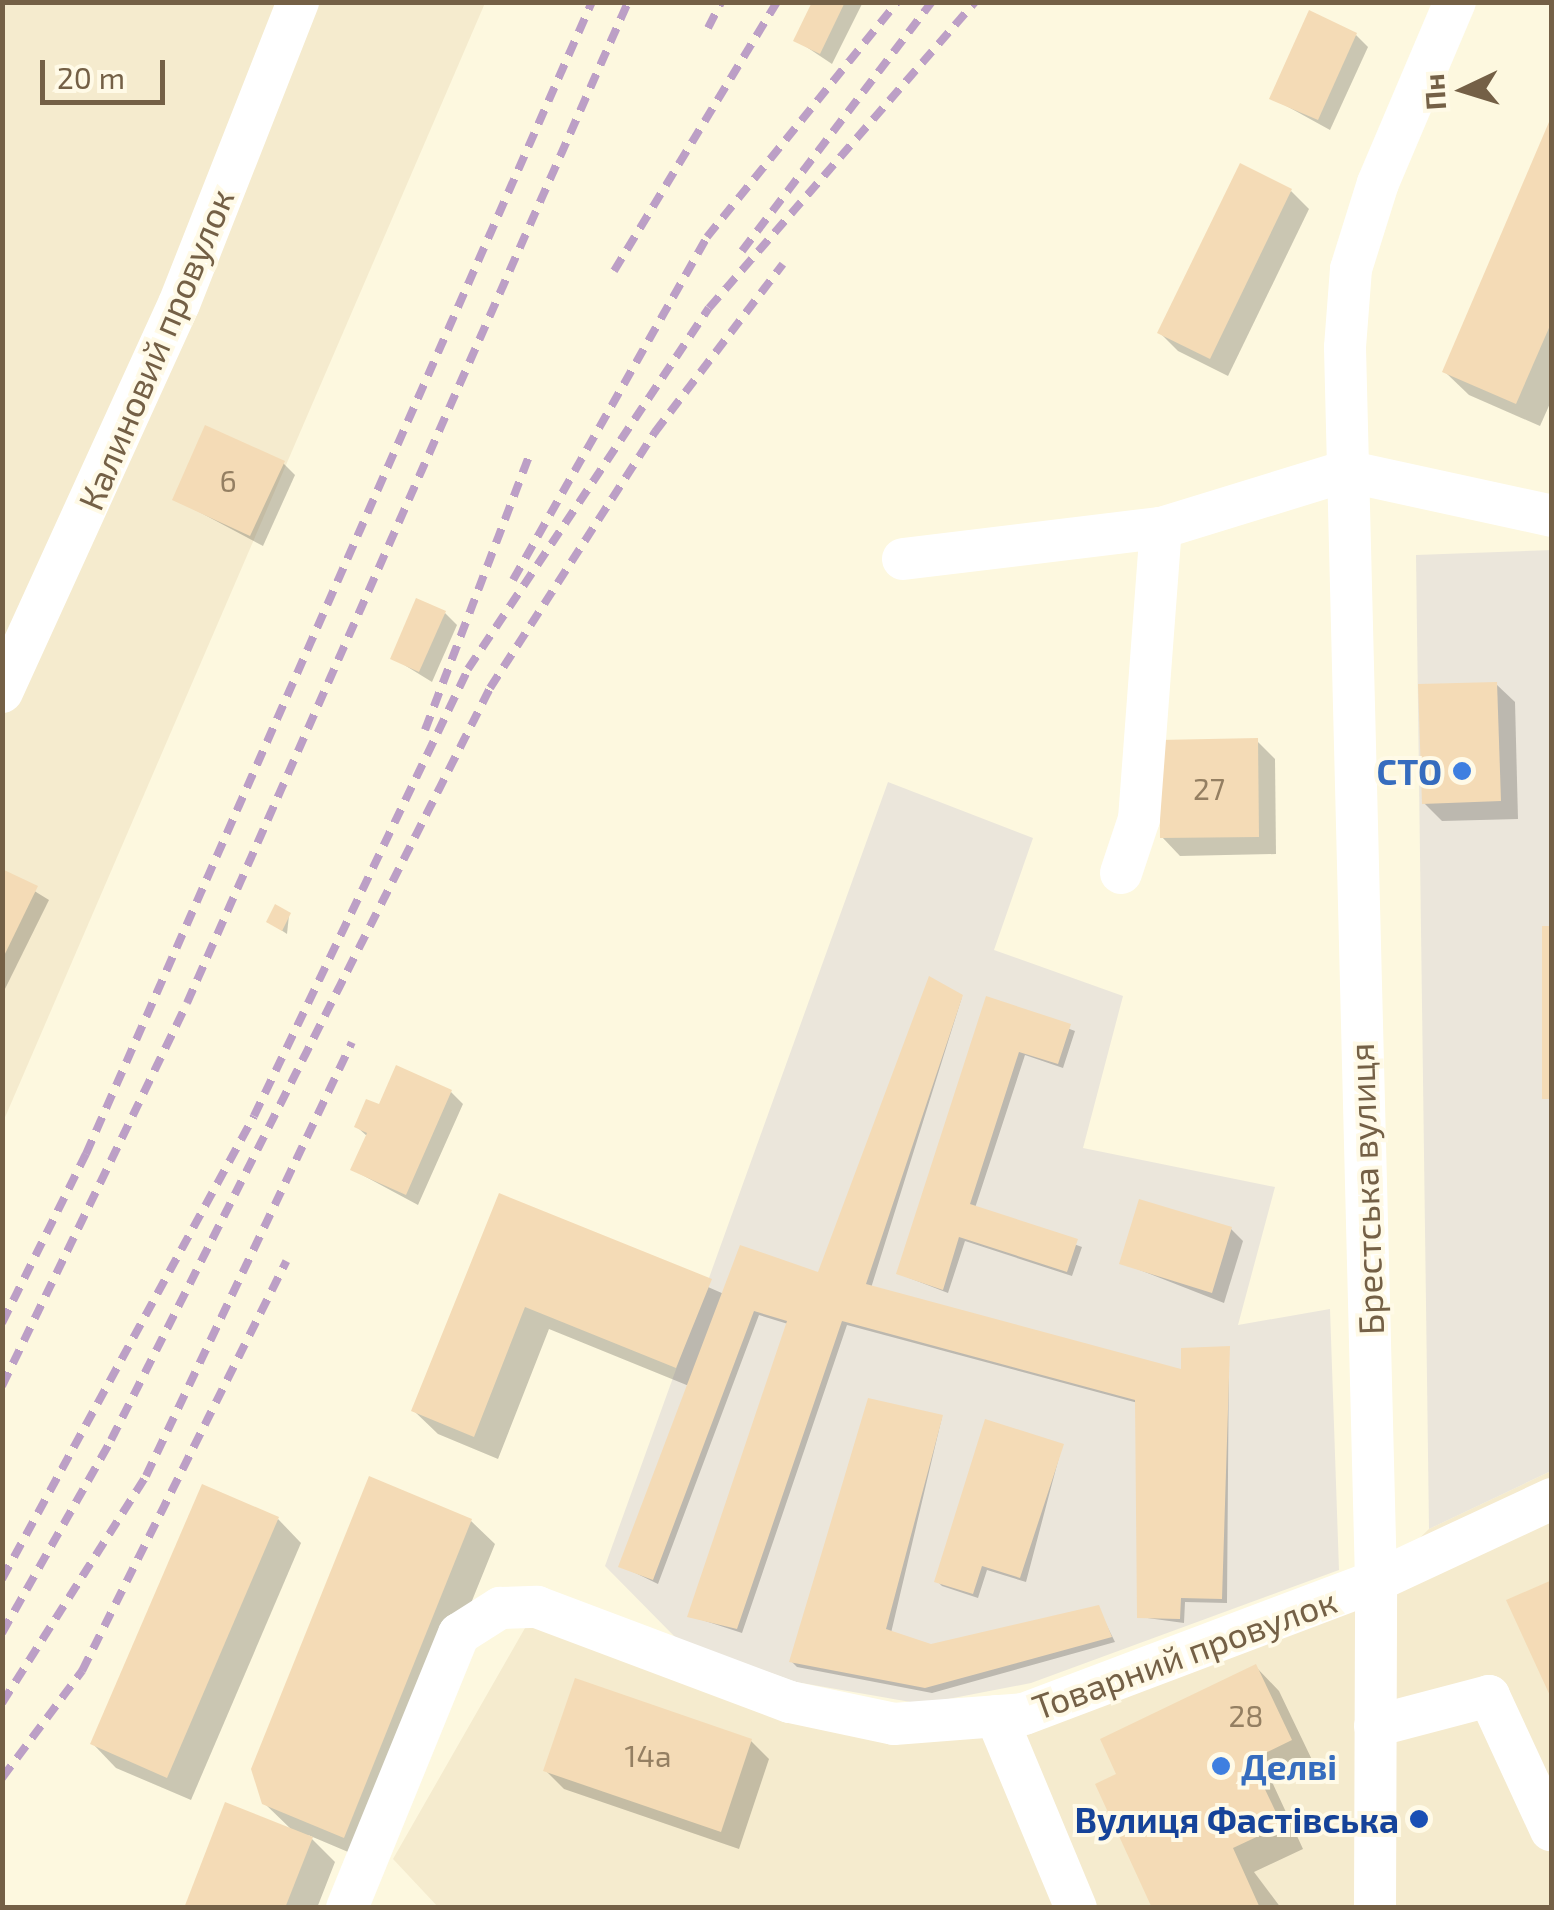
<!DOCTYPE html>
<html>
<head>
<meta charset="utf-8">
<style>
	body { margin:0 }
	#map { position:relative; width:1554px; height:1910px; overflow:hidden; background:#fdf8df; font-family:"Exo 2",sans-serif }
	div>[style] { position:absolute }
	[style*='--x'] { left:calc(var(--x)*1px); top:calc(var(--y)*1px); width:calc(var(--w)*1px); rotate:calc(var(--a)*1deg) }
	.residential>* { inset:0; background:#f5ebce }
	.industrial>* { inset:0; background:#ebe6db }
	.shadow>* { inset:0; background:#0003 }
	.building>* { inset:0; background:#f4dbb6 }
	.minor>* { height:42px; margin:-21px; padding:0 21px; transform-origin:21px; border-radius:21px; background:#fff }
	.rail>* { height:8px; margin-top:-4px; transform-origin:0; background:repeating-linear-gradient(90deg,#bc9fc6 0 15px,transparent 0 25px) }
	.dots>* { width:28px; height:28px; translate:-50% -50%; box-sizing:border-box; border:5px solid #fffae7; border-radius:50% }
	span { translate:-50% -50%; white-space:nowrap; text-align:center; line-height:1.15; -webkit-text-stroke:8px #fffae7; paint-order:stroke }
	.number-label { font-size:30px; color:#947f62 }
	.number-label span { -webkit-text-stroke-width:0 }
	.street-label { font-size:35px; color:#746046 }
	.shop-label { font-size:35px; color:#366cbe; font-weight:700 }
	.right { translate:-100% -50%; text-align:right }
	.left { translate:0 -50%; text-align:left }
	.transit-label { font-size:35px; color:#164399; font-weight:700 }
	.frame { position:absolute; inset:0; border:5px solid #746046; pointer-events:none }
	.north { position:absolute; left:1414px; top:40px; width:100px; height:100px; -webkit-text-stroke:8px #fffae7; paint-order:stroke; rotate:266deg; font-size:28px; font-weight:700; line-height:40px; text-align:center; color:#746046 }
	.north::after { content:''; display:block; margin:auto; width:35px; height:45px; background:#746046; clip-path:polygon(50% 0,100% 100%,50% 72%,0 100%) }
	.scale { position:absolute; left:40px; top:60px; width:125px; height:45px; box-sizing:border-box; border:5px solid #746046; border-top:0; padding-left:12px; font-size:30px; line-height:35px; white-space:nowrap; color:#746046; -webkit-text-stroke:8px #fffae7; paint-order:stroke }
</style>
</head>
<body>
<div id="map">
	<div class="residential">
		<div style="clip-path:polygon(3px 3px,485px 3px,3px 1122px)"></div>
		<div style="clip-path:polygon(1551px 1471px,1551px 1907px,439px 1908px,393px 1859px,537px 1607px,790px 1702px,1024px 1714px,1375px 1581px,1429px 1529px)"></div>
	</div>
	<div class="industrial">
		<div style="clip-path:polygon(1552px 550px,1551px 1471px,1429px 1529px,1416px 555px)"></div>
		<div style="clip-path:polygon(888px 782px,1033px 838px,994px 950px,1123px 996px,1083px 1148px,1275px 1187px,1238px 1325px,1330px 1309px,1339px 1570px,1031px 1683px,922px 1704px,796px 1682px,677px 1639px,605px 1566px)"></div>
	</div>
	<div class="shadow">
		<div style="clip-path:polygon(814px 2px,862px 4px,832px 64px,796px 40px)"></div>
		<div style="clip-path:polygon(1356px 35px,1368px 47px,1330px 130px,1272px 98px)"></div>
		<div style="clip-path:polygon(1552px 122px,1552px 399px,1540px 426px,1469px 395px,1445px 372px)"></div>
		<div style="clip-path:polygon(1291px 191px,1309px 209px,1228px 376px,1178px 351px,1160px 333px)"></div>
		<div style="clip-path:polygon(283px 463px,295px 475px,263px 546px,175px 499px)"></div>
		<div style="clip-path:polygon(445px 613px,457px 625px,432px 682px,393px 658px)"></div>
		<div style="clip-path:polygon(1496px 684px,1515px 702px,1518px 819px,1442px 821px,1424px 803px)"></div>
		<div style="clip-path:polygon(1257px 741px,1275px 759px,1276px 854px,1180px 856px,1162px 837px)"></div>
		<div style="clip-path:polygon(2px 871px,49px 900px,2px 995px)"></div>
		<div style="clip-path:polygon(289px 915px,287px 934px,269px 922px)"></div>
		<div style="clip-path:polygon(962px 997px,871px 1288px,1183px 1372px,1229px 1349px,1227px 1603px,1185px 1602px,1184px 1623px,1140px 1617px,1138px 1403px,847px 1325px,742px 1633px,690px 1616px,788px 1324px,759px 1315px,658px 1584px,621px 1566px,689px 1386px,549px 1329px,498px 1459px,438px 1434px,414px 1411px,500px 1196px,724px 1294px,820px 1276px)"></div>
		<div style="clip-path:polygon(988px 999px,1075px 1031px,1063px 1068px,1025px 1055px,975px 1208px,1082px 1247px,1072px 1276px,965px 1241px,948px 1293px,899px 1274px)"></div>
		<div style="clip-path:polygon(451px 1092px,463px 1104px,418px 1205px,353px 1170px,368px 1137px,357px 1127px,380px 1107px)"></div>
		<div style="clip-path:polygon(1231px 1229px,1243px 1241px,1224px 1303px,1122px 1263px)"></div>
		<div style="clip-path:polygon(942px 1417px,891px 1633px,931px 1646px,1098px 1608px,1115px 1642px,932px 1693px,797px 1667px,792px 1662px)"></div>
		<div style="clip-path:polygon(1062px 1446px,1026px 1582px,987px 1570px,978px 1598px,942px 1586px,937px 1581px)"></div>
		<div style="clip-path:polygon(278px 1519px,301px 1543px,191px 1800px,116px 1768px,93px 1744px)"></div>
		<div style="clip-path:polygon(471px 1521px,495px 1544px,367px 1860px,308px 1835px,335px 1862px,317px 1908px,186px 1908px,293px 1831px,264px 1803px)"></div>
		<div style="clip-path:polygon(1256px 1667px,1279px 1691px,1314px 1764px,1273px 1784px,1303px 1849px,1254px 1872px,1281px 1908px,1154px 1908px,1120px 1775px)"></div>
		<div style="clip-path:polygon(751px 1741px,769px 1759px,739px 1849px,564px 1789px,546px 1771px)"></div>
	</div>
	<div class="building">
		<div style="clip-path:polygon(812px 2px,845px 2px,820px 54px,793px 41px)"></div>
		<div style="clip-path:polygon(1309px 10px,1357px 33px,1318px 120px,1269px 99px)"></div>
		<div style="clip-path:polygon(1552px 115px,1552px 321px,1516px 404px,1442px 372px)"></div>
		<div style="clip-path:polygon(1240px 163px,1292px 189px,1210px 359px,1157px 333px)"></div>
		<div style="clip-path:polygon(205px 425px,285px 461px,250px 536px,172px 500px)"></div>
		<div style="clip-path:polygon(416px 598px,446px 611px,419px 672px,390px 659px)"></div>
		<div style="clip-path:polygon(1497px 682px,1501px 801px,1422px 804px,1418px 684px)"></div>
		<div style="clip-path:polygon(1258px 738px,1259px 837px,1160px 838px,1159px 740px)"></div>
		<div style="clip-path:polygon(2px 869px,38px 886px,2px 960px)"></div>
		<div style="clip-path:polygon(275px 904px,291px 913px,282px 931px,266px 922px)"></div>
		<div style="clip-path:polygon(1542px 926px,1552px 926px,1552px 1099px,1542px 1099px)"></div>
		<div style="clip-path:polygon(929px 976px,963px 995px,866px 1284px,1181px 1369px,1181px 1348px,1230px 1346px,1222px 1599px,1181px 1598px,1180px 1619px,1137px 1618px,1135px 1400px,842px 1321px,737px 1629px,687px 1617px,787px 1321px,754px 1311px,653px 1580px,618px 1567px,740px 1245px,818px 1272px)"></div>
		<div style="clip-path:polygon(986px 996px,1071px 1024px,1058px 1064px,1019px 1052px,970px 1204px,1078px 1239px,1067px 1272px,959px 1237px,943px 1290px,896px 1274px)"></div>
		<div style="clip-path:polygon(396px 1065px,452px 1090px,406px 1195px,350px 1170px,367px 1133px,354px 1127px,366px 1099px,379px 1104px)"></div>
		<div style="clip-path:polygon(499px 1193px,712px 1279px,676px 1368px,525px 1307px,474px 1437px,411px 1411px)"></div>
		<div style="clip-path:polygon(1139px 1199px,1232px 1227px,1212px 1293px,1119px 1264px)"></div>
		<div style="clip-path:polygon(868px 1398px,943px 1415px,886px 1629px,931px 1644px,1099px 1605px,1112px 1637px,925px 1688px,789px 1662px)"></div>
		<div style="clip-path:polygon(985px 1419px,1064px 1444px,1020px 1578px,982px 1566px,973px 1594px,934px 1582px)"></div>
		<div style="clip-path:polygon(369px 1476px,472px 1519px,344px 1838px,262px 1804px,251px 1769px)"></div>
		<div style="clip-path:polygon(202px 1484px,279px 1517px,167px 1778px,90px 1744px)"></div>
		<div style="clip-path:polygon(1552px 1580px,1552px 1700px,1506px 1600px)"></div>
		<div style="clip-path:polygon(1256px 1664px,1292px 1740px,1251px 1760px,1282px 1825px,1233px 1848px,1260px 1908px,1152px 1908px,1095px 1784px,1116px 1774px,1100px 1739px)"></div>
		<div style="clip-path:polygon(575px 1678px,752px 1739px,721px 1832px,543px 1771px)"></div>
		<div style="clip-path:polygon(225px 1802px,313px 1837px,285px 1908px,184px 1908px)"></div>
	</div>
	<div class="minor">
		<div style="--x:1346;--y:471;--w:211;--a:12.3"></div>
		<div style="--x:903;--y:559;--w:260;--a:-6.9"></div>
		<div style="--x:1161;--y:528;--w:194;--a:-17.1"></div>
		<div style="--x:2;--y:692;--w:426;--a:-65.5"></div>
		<div style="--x:179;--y:304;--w:325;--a:-68.5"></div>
		<div style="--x:1121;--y:873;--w:57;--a:-71.6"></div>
		<div style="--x:1139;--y:819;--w:292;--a:-85.7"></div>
		<div style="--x:996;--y:1716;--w:208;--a:67.4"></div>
		<div style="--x:1375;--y:1726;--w:118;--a:-14.7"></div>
		<div style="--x:1489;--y:1696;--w:148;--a:65.2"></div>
		<div style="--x:347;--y:1908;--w:296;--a:-67.8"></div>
		<div style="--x:459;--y:1634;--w:49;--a:-32.4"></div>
		<div style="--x:500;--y:1608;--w:37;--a:-2"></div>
		<div style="--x:537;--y:1607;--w:270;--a:20.6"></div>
		<div style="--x:790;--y:1702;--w:106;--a:11.9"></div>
		<div style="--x:894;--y:1724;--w:130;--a:-4.4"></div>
		<div style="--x:1024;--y:1714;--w:376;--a:-20.7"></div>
		<div style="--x:1376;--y:1581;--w:194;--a:-25"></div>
		<div style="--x:1375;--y:1908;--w:327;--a:-89.8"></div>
		<div style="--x:1376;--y:1581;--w:1234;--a:-91.44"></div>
		<div style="--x:1345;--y:347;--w:78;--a:-85.6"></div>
		<div style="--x:1351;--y:269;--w:90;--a:-72.6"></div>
		<div style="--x:1378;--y:183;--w:197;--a:-67"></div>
	</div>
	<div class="rail">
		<div style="--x:708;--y:28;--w:29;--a:-63"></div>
		<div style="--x:742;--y:251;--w:313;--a:-52.7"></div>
		<div style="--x:614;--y:271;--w:315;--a:-58.8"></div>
		<div style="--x:513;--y:580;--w:394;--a:-60.5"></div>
		<div style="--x:707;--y:237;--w:302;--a:-51"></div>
		<div style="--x:425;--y:730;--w:296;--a:-69.2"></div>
		<div style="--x:2;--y:1323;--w:189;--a:-63.6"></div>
		<div style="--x:86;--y:1154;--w:1258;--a:-66.29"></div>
		<div style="--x:2;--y:1386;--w:425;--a:-64.2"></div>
		<div style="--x:187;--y:1003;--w:1094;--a:-66.22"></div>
		<div style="--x:2;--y:1579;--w:527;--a:-61.44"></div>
		<div style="--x:254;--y:1116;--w:496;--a:-64.4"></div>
		<div style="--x:468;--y:669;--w:434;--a:-56.3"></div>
		<div style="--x:709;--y:308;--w:405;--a:-49"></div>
		<div style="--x:2;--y:1633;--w:222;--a:-60.5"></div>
		<div style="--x:111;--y:1440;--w:842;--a:-63.25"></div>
		<div style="--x:490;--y:688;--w:305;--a:-57.2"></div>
		<div style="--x:655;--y:432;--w:211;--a:-52.7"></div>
		<div style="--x:2;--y:1703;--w:269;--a:-57.6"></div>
		<div style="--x:146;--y:1476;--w:480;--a:-64.6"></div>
		<div style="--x:2;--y:1778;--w:134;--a:-53.2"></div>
		<div style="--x:82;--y:1671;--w:458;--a:-63.5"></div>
	</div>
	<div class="dots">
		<div style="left:1462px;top:771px;background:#3f7fe0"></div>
		<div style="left:1221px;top:1766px;background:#3f7fe0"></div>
		<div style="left:1419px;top:1819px;background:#1a4fb4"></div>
	</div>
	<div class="number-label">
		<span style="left:228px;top:480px">6</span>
		<span style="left:1209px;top:788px">27</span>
		<span style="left:1246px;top:1715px">28</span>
		<span style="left:648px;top:1755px">14а</span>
	</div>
	<div class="street-label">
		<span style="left:155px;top:349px;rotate:-67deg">Калиновий провулок</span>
		<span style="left:1365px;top:1189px;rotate:-92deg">Брестська вулиця</span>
		<span style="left:1184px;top:1653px;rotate:-20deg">Товарний провулок</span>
	</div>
	<div class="shop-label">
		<span class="right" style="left:1442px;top:771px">СТО</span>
		<span class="left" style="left:1241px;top:1766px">Делві</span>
	</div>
	<div class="transit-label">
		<span class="right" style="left:1399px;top:1819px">Вулиця Фастівська</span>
	</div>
	<div class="frame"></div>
	<div class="north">Пн</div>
	<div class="scale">20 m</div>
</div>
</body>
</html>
